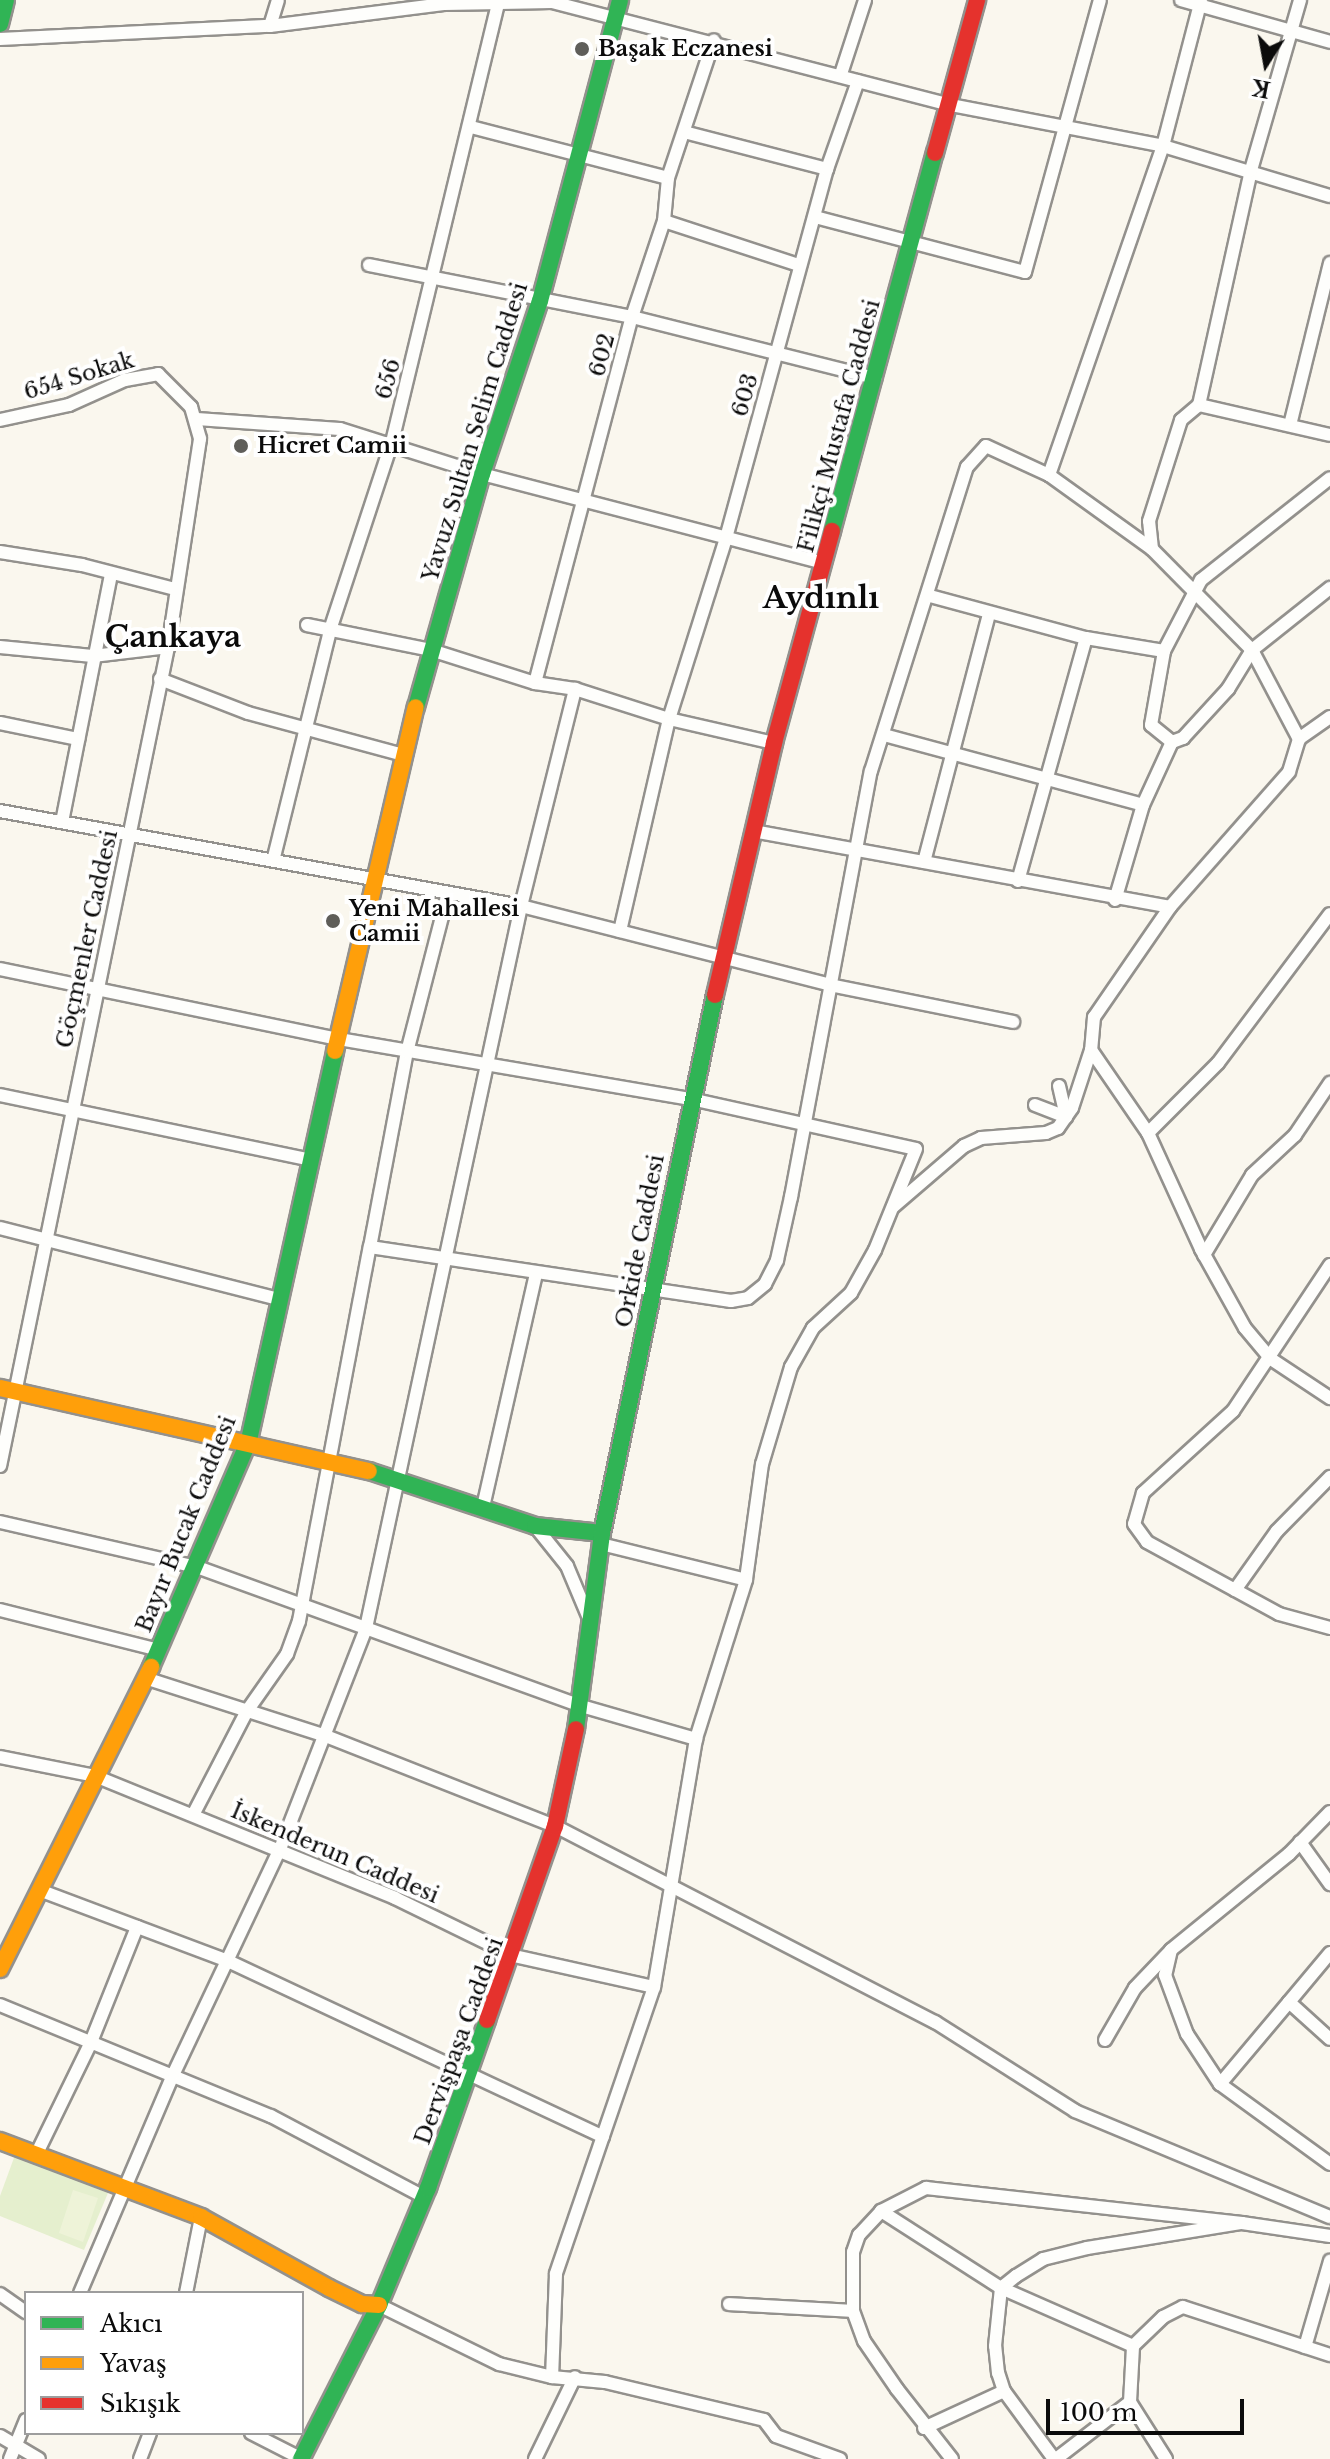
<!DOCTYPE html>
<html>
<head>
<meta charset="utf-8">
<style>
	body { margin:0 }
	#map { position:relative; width:1330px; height:2459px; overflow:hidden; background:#faf7ee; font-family:"Libre Baskerville",serif }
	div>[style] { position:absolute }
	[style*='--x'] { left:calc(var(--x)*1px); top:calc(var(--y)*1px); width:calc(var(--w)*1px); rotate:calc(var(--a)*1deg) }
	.green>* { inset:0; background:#e5efce }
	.pitch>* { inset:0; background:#eef3d8 }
	.roads { filter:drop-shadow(2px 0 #93918d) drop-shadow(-2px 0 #93918d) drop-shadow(0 2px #93918d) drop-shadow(0 -2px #93918d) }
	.street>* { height:12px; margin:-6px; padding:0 6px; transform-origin:6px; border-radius:6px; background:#fefefc }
	.fast>* { height:16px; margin:-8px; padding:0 8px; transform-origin:8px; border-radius:8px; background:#30b455 }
	.slow>* { height:16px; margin:-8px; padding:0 8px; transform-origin:8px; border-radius:8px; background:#ff9f0a }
	.jam>* { height:16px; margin:-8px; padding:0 8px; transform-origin:8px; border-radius:8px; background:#e5322d }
	.dots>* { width:22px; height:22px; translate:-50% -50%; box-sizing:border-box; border:4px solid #fff; border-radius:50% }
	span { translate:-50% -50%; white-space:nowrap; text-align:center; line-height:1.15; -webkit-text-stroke:8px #fff; paint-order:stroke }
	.poi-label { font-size:22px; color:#0b0b0b; font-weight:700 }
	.left { translate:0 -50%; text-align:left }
	.street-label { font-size:22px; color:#0b0b0b }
	.district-label { font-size:30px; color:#0b0b0b; font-weight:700 }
	.legend { position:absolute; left:24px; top:2291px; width:280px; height:144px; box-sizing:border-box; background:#fff; border:2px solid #9d9d9d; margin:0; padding:10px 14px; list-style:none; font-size:24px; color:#0b0b0b }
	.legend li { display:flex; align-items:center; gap:16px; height:40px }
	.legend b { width:40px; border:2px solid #9d9d9d }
	.north { position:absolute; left:1226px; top:24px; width:80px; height:80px; -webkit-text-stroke:6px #fff; paint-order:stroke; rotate:191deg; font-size:22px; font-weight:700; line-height:32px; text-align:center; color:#0b0b0b }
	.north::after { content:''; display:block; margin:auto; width:28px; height:36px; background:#0b0b0b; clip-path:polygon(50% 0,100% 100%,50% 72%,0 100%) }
	.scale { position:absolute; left:1046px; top:2399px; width:198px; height:36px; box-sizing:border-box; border:4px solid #0b0b0b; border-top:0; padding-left:10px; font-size:24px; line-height:28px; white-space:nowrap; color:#0b0b0b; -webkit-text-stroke:6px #fff; paint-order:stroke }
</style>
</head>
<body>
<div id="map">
	<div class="green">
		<div style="clip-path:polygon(15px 2155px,108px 2193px,84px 2250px,0 2216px,0 2196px)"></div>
	</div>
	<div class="pitch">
		<div style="clip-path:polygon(73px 2190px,98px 2198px,83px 2242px,59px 2233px)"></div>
	</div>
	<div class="roads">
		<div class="street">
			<div style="--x:1181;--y:0;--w:155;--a:15.7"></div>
			<div style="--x:270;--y:26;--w:27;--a:-73"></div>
			<div style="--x:0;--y:39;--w:270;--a:-2.8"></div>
			<div style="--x:270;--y:26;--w:175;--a:-7.2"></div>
			<div style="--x:444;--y:4;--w:108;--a:-1.1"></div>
			<div style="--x:552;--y:2;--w:412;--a:14.5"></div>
			<div style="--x:951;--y:105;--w:216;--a:10.9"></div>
			<div style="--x:1163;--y:146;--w:174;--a:16.7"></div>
			<div style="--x:841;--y:74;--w:78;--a:-72"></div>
			<div style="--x:471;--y:127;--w:203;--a:14.5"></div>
			<div style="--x:684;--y:132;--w:148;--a:14.5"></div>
			<div style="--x:815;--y:217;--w:217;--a:14.7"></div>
			<div style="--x:1025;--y:272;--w:282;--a:-74.6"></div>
			<div style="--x:664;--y:221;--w:142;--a:18.1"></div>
			<div style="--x:369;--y:265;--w:268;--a:11.2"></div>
			<div style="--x:632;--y:317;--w:251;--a:14.1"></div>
			<div style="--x:1199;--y:405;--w:134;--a:12.9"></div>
			<div style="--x:197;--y:419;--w:143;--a:4"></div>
			<div style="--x:340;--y:429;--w:149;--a:17.6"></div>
			<div style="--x:482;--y:474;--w:353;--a:14.6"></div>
			<div style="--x:0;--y:420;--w:71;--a:-12.3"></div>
			<div style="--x:69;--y:405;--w:61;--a:-24.1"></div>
			<div style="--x:125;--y:380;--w:34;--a:-10"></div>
			<div style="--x:158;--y:374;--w:47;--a:45"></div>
			<div style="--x:191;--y:407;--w:33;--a:74"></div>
			<div style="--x:200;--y:439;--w:210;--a:98.7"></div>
			<div style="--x:168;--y:647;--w:836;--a:101.59"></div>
			<div style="--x:1290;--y:425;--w:167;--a:-76.1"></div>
			<div style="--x:1049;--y:475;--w:348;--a:-70.9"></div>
			<div style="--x:1163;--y:146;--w:151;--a:-75.4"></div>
			<div style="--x:1152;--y:549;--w:28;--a:-96"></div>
			<div style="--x:1149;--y:521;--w:106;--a:-72.4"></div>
			<div style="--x:1181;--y:420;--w:23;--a:-40"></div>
			<div style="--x:1199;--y:405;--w:241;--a:-77.5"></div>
			<div style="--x:1251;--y:170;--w:177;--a:-73.9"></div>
			<div style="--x:0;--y:552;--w:83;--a:9"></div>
			<div style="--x:82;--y:565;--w:96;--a:14.5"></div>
			<div style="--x:930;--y:596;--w:162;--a:15.1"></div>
			<div style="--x:1086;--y:638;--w:79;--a:9.5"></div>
			<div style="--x:307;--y:625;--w:126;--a:11.4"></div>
			<div style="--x:431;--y:650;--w:109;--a:17.6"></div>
			<div style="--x:535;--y:683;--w:40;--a:8.5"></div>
			<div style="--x:575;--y:689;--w:99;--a:17.7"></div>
			<div style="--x:669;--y:719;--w:108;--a:12.9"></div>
			<div style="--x:0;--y:647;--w:93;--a:5.5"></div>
			<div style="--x:93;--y:656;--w:76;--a:-6.8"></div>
			<div style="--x:160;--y:679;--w:94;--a:21.1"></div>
			<div style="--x:248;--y:713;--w:162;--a:15.1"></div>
			<div style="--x:535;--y:683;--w:379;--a:-75.2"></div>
			<div style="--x:632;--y:317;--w:101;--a:-71.6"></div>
			<div style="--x:664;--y:221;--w:43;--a:-84.7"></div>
			<div style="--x:668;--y:178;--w:145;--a:-71.6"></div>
			<div style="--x:1330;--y:717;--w:38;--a:145"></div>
			<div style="--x:1299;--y:739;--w:34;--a:107"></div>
			<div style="--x:1289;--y:772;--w:180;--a:131.4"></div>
			<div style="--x:1170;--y:907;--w:134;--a:124.6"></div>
			<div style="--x:1094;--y:1017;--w:33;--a:95"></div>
			<div style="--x:1091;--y:1050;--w:101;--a:55.5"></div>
			<div style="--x:1148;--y:1133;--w:99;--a:-45"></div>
			<div style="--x:1218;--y:1063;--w:186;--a:-53.1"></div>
			<div style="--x:0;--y:723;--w:80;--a:11.6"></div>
			<div style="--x:884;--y:735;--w:268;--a:15.1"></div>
			<div style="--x:1172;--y:742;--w:27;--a:-141"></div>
			<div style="--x:1151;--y:725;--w:75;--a:-80"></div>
			<div style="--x:1164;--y:651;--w:80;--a:-62.5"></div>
			<div style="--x:1201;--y:580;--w:164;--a:-38.3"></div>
			<div style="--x:0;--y:811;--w:530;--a:10.33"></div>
			<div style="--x:521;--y:906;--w:319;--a:14.3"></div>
			<div style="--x:830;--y:985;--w:187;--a:11.4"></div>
			<div style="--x:62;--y:822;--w:253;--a:-78.8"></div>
			<div style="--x:753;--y:831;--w:424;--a:10.3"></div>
			<div style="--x:274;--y:857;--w:237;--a:-76.1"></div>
			<div style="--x:331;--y:627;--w:195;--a:-71.8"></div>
			<div style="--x:392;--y:442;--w:455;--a:-76.4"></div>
			<div style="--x:924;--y:862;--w:255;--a:-75.3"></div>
			<div style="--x:1018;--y:881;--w:252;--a:-74.4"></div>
			<div style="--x:1115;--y:900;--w:99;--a:-73.6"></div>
			<div style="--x:1143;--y:805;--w:69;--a:-65.3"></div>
			<div style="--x:1172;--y:742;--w:12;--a:-20"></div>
			<div style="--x:1183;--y:738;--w:67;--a:-47.4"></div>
			<div style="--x:1228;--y:689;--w:46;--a:-58.4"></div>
			<div style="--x:1252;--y:650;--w:100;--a:-38.5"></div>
			<div style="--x:620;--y:931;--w:218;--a:-77"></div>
			<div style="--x:669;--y:719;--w:190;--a:-72.5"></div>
			<div style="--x:726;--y:538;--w:383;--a:-74.7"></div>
			<div style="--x:827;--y:169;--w:93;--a:-70.6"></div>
			<div style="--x:0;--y:969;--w:346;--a:11.7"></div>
			<div style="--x:339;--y:1039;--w:357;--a:9.7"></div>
			<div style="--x:691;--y:1099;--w:230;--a:12.5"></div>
			<div style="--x:916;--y:1149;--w:109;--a:112.1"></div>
			<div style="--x:875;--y:1250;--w:49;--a:119.2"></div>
			<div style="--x:851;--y:1293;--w:52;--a:137.4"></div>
			<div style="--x:813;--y:1328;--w:45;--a:119.4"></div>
			<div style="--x:791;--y:1367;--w:101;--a:106.6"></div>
			<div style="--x:762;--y:1464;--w:117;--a:97.9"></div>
			<div style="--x:746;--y:1580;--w:167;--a:107.5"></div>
			<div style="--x:696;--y:1739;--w:252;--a:99.6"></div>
			<div style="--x:654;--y:1987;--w:303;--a:108.9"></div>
			<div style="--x:556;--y:2274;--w:103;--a:92.2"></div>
			<div style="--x:1059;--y:1086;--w:32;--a:77"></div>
			<div style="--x:0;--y:1095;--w:319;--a:11.8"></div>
			<div style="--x:1035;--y:1105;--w:33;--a:21"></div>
			<div style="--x:1148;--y:1133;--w:128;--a:65.4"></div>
			<div style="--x:1201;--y:1249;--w:90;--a:60.9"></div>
			<div style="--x:1245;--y:1328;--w:40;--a:50"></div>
			<div style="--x:1271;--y:1359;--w:71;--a:33.5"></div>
			<div style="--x:893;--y:1207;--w:94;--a:-40.7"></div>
			<div style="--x:964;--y:1146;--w:19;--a:-25"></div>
			<div style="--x:981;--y:1138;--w:65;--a:-4.4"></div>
			<div style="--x:1046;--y:1133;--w:13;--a:-23"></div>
			<div style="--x:1058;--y:1128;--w:24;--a:-55"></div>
			<div style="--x:1072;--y:1108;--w:61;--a:-71.9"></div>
			<div style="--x:0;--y:1228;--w:288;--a:14.3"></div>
			<div style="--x:370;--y:1247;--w:198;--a:-79.3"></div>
			<div style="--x:407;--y:1052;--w:163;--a:-75.5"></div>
			<div style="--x:1204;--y:1255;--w:93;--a:-59"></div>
			<div style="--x:1252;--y:1175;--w:59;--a:-42.9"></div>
			<div style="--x:1295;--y:1135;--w:63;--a:-56.1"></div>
			<div style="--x:1330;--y:1265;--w:175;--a:123.6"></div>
			<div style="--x:1233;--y:1411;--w:122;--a:137.7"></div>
			<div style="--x:1143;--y:1493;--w:32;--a:106"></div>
			<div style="--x:1134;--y:1524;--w:22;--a:54"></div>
			<div style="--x:1147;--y:1542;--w:150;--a:28.6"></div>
			<div style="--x:1279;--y:1614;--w:53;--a:15.4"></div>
			<div style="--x:483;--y:1507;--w:239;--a:-77.2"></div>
			<div style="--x:0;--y:1522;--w:202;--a:12.9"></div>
			<div style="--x:197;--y:1567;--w:408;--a:19.9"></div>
			<div style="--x:581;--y:1706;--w:120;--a:16"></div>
			<div style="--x:535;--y:1526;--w:51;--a:51.3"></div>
			<div style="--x:567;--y:1566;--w:54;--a:67.2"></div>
			<div style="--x:601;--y:1544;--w:149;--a:13.9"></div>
			<div style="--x:1235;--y:1590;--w:72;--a:-54.6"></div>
			<div style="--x:1277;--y:1531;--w:76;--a:-45.5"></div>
			<div style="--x:0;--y:1610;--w:164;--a:14.1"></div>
			<div style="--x:145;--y:1678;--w:190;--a:17.8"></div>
			<div style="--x:326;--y:1736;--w:246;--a:21.5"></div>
			<div style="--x:555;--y:1826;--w:428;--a:27.3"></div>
			<div style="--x:935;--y:2022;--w:166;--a:32.4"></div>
			<div style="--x:1075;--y:2111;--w:276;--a:22.6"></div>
			<div style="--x:0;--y:1757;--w:97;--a:11.3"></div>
			<div style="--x:95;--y:1776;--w:324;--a:22.1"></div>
			<div style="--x:395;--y:1898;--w:132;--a:26"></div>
			<div style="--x:514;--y:1956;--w:143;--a:12.5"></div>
			<div style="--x:1330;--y:1812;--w:59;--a:134.3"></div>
			<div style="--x:1289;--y:1854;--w:152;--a:140.9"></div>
			<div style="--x:1171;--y:1950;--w:26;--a:103"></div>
			<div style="--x:1165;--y:1975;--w:63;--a:69.6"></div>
			<div style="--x:1187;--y:2034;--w:60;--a:56.6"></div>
			<div style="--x:1220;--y:2084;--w:136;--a:36"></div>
			<div style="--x:193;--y:1815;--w:117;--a:-62.6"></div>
			<div style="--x:247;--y:1711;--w:70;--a:-54.9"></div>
			<div style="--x:287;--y:1654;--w:35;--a:-70"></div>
			<div style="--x:299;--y:1621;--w:381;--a:-79.3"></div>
			<div style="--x:370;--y:1247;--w:365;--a:8.5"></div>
			<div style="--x:731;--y:1301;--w:17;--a:-10"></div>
			<div style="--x:748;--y:1298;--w:22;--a:-39"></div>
			<div style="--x:765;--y:1284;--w:27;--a:-63"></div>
			<div style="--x:777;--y:1260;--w:65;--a:-77.5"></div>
			<div style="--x:791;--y:1197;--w:433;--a:-79.4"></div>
			<div style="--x:871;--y:771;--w:319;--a:-72.5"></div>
			<div style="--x:967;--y:467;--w:28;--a:-48"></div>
			<div style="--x:986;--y:446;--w:69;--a:24.7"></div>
			<div style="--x:1049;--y:475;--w:127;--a:35.7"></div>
			<div style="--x:1152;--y:549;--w:142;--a:45.3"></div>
			<div style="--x:1252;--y:650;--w:101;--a:62.2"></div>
			<div style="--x:1300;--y:1842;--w:52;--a:54.5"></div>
			<div style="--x:39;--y:1890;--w:202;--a:20.6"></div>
			<div style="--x:228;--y:1961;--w:414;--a:25.1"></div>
			<div style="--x:1330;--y:1953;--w:64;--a:129.9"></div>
			<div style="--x:1289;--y:2002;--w:55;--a:42.1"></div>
			<div style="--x:0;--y:2005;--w:293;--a:22.3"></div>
			<div style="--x:271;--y:2116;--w:173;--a:27.9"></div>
			<div style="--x:1105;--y:2040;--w:60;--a:-60"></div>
			<div style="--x:1135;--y:1988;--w:52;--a:-46.5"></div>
			<div style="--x:1220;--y:2084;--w:107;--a:-49.9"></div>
			<div style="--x:36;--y:2155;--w:126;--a:-64"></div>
			<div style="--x:91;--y:2042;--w:124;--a:-68.2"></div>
			<div style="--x:881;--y:2211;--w:143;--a:32.7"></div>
			<div style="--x:1001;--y:2288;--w:144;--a:23.7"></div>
			<div style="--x:80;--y:2293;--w:239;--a:-66.9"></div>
			<div style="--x:174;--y:2073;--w:248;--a:-64.7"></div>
			<div style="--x:280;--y:1849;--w:237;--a:-68.7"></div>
			<div style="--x:366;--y:1628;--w:738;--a:-77.88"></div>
			<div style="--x:521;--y:906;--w:224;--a:-76"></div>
			<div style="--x:186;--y:2293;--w:77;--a:-78.8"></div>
			<div style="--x:0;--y:2294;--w:32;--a:35"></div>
			<div style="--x:729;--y:2304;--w:124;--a:3.2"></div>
			<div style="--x:379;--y:2305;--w:134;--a:26.2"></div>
			<div style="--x:499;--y:2364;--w:55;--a:13.8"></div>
			<div style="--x:552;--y:2377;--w:53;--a:5.4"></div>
			<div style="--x:605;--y:2382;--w:163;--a:13.4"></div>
			<div style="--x:764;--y:2420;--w:20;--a:53"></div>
			<div style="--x:776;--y:2436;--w:68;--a:19.8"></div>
			<div style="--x:1305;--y:2347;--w:90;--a:-73.8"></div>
			<div style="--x:924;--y:2428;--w:88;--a:-24.8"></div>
			<div style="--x:251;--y:2433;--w:57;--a:27"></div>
			<div style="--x:0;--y:2436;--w:45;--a:30.5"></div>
			<div style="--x:10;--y:2459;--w:42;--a:-67.7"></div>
			<div style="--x:140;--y:2459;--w:28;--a:-69"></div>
			<div style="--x:535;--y:2459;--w:91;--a:-64"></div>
			<div style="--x:952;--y:2459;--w:89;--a:-128.2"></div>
			<div style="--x:897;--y:2389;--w:58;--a:-124.5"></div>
			<div style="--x:864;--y:2341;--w:32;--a:-110"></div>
			<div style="--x:853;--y:2311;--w:59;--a:-90"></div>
			<div style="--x:853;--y:2252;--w:18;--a:-71"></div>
			<div style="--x:859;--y:2235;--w:33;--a:-47"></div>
			<div style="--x:881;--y:2211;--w:51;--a:-27.1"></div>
			<div style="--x:926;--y:2188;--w:318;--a:6.3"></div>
			<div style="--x:1054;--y:2459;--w:84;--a:-126.3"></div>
			<div style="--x:1004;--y:2391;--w:19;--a:-108"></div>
			<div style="--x:998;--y:2373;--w:27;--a:-96"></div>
			<div style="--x:995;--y:2346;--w:58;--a:-84.1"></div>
			<div style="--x:1001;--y:2288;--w:19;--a:-39"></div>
			<div style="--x:1016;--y:2276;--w:32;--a:-32"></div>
			<div style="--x:1043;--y:2259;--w:45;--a:-14"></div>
			<div style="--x:1087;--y:2248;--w:157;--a:-9.2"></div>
			<div style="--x:1242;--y:2223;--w:89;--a:8.4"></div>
			<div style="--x:1056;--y:2459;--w:93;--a:-37.6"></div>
			<div style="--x:1166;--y:2459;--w:67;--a:-122.3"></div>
			<div style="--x:1130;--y:2402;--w:56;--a:-86.9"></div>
			<div style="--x:1133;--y:2346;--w:42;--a:-44"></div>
			<div style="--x:1163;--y:2317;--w:22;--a:-27"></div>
			<div style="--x:1183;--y:2307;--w:155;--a:18.1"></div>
		</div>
		<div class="fast">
			<div style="--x:0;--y:24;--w:25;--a:-76"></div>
			<div style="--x:832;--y:531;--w:392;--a:-74.8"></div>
			<div style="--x:416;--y:707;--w:242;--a:-74.2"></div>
			<div style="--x:482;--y:474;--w:182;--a:-71.5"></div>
			<div style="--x:540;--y:301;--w:311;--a:-75.1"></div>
			<div style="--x:369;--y:1471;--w:175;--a:18.3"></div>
			<div style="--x:535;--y:1526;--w:67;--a:6"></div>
			<div style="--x:151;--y:1667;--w:247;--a:-66.6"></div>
			<div style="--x:249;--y:1440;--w:398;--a:-77.5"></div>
			<div style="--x:576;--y:1729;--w:198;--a:-82.4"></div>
			<div style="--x:602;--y:1533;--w:550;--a:-78.14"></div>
			<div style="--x:301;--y:2459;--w:173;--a:-63.1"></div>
			<div style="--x:379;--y:2305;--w:127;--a:-67.3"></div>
			<div style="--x:428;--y:2188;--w:178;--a:-70.6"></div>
		</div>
		<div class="slow">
			<div style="--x:335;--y:1051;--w:353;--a:-76.8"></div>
			<div style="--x:0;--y:1388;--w:378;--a:12.7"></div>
			<div style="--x:0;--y:1969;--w:338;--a:-63.4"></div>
			<div style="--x:0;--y:2141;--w:215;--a:20.7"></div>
			<div style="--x:201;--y:2217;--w:146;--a:29"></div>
			<div style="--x:329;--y:2288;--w:37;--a:26"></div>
			<div style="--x:362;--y:2304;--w:17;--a:3"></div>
		</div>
		<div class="jam">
			<div style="--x:935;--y:153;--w:159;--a:-74.6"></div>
			<div style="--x:715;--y:995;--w:259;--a:-76.8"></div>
			<div style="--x:774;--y:743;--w:220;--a:-74.7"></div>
			<div style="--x:487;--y:2020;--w:206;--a:-70.7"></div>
			<div style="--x:555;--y:1826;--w:99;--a:-77.8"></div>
		</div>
	</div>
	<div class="dots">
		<div style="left:582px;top:49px;background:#5f5e5a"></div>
		<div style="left:241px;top:446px;background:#5f5e5a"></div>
		<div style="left:333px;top:921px;background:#5f5e5a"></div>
	</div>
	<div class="poi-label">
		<span class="left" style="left:598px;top:49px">Başak Eczanesi</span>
		<span class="left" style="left:257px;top:446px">Hicret Camii</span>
		<span class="left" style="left:349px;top:921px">Yeni Mahallesi<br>Camii</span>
	</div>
	<div class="street-label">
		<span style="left:602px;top:355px;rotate:-75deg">602</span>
		<span style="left:79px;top:376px;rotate:-17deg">654 Sokak</span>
		<span style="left:388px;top:379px;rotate:-75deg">656</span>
		<span style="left:745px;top:395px;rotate:-74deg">603</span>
		<span style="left:839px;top:426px;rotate:-75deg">Filikçi Mustafa Caddesi</span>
		<span style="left:475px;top:432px;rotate:-73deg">Yavuz Sultan Selim Caddesi</span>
		<span style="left:87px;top:939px;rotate:-78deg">Göçmenler Caddesi</span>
		<span style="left:640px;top:1241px;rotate:-79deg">Orkide Caddesi</span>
		<span style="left:186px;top:1524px;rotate:-68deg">Bayır Bucak Caddesi</span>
		<span style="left:335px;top:1853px;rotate:23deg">İskenderun Caddesi</span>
		<span style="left:459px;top:2041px;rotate:-70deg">Dervişpaşa Caddesi</span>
	</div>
	<div class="district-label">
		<span style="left:821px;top:598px">Aydınlı</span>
		<span style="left:173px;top:637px">Çankaya</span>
	</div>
	<ul class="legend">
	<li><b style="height:10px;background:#30b455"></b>Akıcı</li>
	<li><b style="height:10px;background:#ff9f0a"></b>Yavaş</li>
	<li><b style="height:10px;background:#e5322d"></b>Sıkışık</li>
	</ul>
	<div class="north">K</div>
	<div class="scale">100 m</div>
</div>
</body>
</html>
